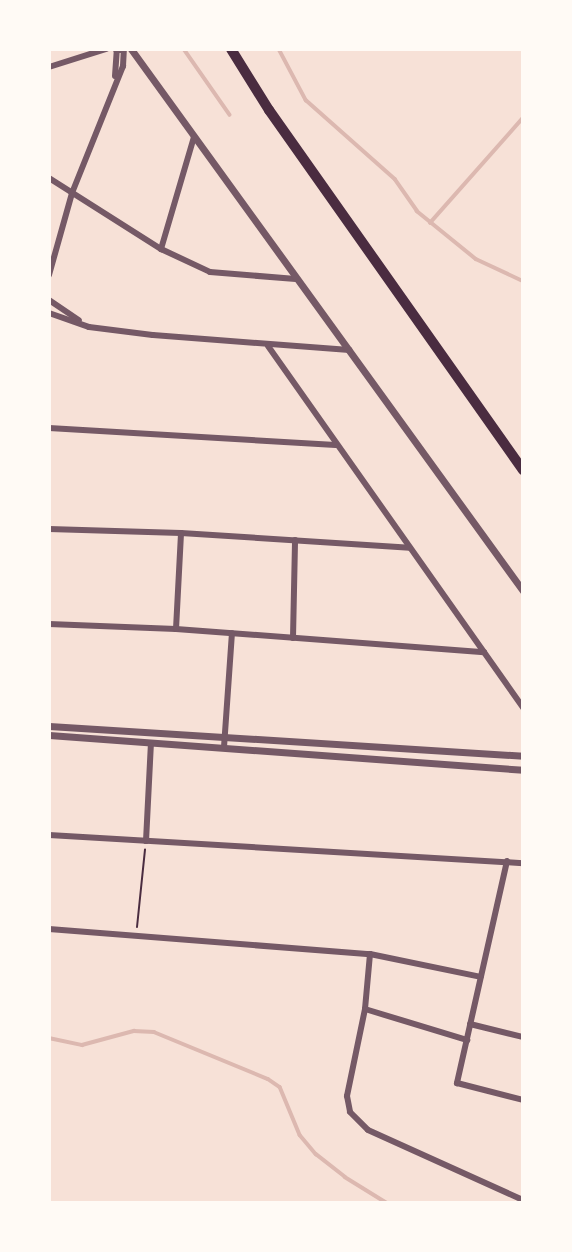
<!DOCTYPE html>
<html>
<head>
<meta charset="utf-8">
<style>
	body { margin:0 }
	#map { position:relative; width:572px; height:1252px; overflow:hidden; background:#f7e1d7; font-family:Commissioner,sans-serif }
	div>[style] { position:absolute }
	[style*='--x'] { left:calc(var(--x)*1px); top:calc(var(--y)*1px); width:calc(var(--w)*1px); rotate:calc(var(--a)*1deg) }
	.stream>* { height:3.5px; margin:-1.75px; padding:0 1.75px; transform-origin:1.75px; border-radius:1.75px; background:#dcb8b0 }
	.path>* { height:2px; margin:-1px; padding:0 1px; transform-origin:1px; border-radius:1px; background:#4a2c40 }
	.minor>* { height:6px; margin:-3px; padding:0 3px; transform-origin:3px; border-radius:3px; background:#755966 }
	.tertiary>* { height:7px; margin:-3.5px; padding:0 3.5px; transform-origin:3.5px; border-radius:3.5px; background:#755966 }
	.primary>* { height:10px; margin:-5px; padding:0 5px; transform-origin:5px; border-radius:5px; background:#4a2c40 }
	span { translate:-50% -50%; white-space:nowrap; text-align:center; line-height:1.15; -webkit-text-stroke:5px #fffaf5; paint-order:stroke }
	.frame { position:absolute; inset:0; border:51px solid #fffaf5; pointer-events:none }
</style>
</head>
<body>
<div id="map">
	<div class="stream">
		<div style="--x:184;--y:49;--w:80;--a:55.1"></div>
		<div style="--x:279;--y:49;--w:58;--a:62.1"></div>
		<div style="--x:306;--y:100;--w:119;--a:41.6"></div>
		<div style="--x:395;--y:179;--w:39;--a:55"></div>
		<div style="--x:417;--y:211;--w:76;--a:39.1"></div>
		<div style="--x:476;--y:259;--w:52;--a:25.1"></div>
		<div style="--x:430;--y:223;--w:140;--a:-48.5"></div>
		<div style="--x:49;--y:1038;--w:34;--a:12"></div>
		<div style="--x:82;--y:1045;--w:54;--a:-15.1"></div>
		<div style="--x:134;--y:1031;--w:20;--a:3"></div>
		<div style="--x:154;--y:1032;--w:123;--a:22.4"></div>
		<div style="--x:268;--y:1079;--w:14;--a:34"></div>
		<div style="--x:280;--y:1087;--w:52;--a:67.4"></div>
		<div style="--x:300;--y:1135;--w:25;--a:50"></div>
		<div style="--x:316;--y:1154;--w:37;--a:38"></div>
		<div style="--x:345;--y:1177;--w:49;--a:31.8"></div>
	</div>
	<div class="path">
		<div style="--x:137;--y:927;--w:78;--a:-84.1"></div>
	</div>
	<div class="minor">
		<div style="--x:49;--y:67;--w:60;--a:-17.5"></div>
		<div style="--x:115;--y:76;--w:27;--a:-86"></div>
		<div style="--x:49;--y:178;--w:133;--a:32.4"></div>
		<div style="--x:161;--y:249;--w:54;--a:25.1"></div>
		<div style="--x:210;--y:272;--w:86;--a:4.7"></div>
		<div style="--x:161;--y:249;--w:117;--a:-73.6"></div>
		<div style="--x:49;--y:275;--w:85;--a:-74.3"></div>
		<div style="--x:72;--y:193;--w:137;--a:-68.1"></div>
		<div style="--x:123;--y:66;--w:17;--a:-87"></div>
		<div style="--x:49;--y:300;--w:36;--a:34"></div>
		<div style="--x:49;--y:313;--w:42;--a:19.3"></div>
		<div style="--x:89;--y:327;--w:64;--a:7.1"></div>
		<div style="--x:153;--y:335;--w:197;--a:4.4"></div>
		<div style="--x:268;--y:346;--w:443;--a:54.8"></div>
		<div style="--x:49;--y:428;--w:287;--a:3.4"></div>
		<div style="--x:49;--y:529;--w:132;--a:1.7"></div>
		<div style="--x:181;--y:533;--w:229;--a:3.7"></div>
		<div style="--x:49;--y:624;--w:127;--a:2.3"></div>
		<div style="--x:176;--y:629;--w:309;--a:4.3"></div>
		<div style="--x:176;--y:629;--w:96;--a:-87"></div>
		<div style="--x:293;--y:638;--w:98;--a:-88.8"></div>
		<div style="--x:224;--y:747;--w:114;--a:-86"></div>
		<div style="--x:49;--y:835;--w:475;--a:3.4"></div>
		<div style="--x:146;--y:841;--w:98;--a:-87.1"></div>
		<div style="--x:507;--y:861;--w:228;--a:102.7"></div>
		<div style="--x:457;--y:1083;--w:68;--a:14.4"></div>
		<div style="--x:49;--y:929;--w:322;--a:4.5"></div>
		<div style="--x:370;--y:954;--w:113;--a:11.7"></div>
		<div style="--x:370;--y:954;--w:55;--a:95.2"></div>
		<div style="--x:365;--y:1009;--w:89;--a:101.7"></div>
		<div style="--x:347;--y:1096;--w:16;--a:79"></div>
		<div style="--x:350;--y:1112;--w:25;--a:45"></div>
		<div style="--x:368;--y:1130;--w:170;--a:24.3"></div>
		<div style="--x:365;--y:1009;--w:107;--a:16.9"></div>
		<div style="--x:470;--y:1024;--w:55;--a:13.8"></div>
	</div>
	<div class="tertiary">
		<div style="--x:116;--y:49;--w:4;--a:0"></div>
		<div style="--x:131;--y:49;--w:669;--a:54.12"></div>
		<div style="--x:49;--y:726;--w:475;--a:3.6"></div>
		<div style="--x:49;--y:735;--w:475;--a:4.2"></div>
	</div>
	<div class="primary">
		<div style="--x:231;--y:49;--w:72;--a:58.1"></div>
		<div style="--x:269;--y:110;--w:441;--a:54.8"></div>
	</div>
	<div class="frame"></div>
</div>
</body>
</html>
